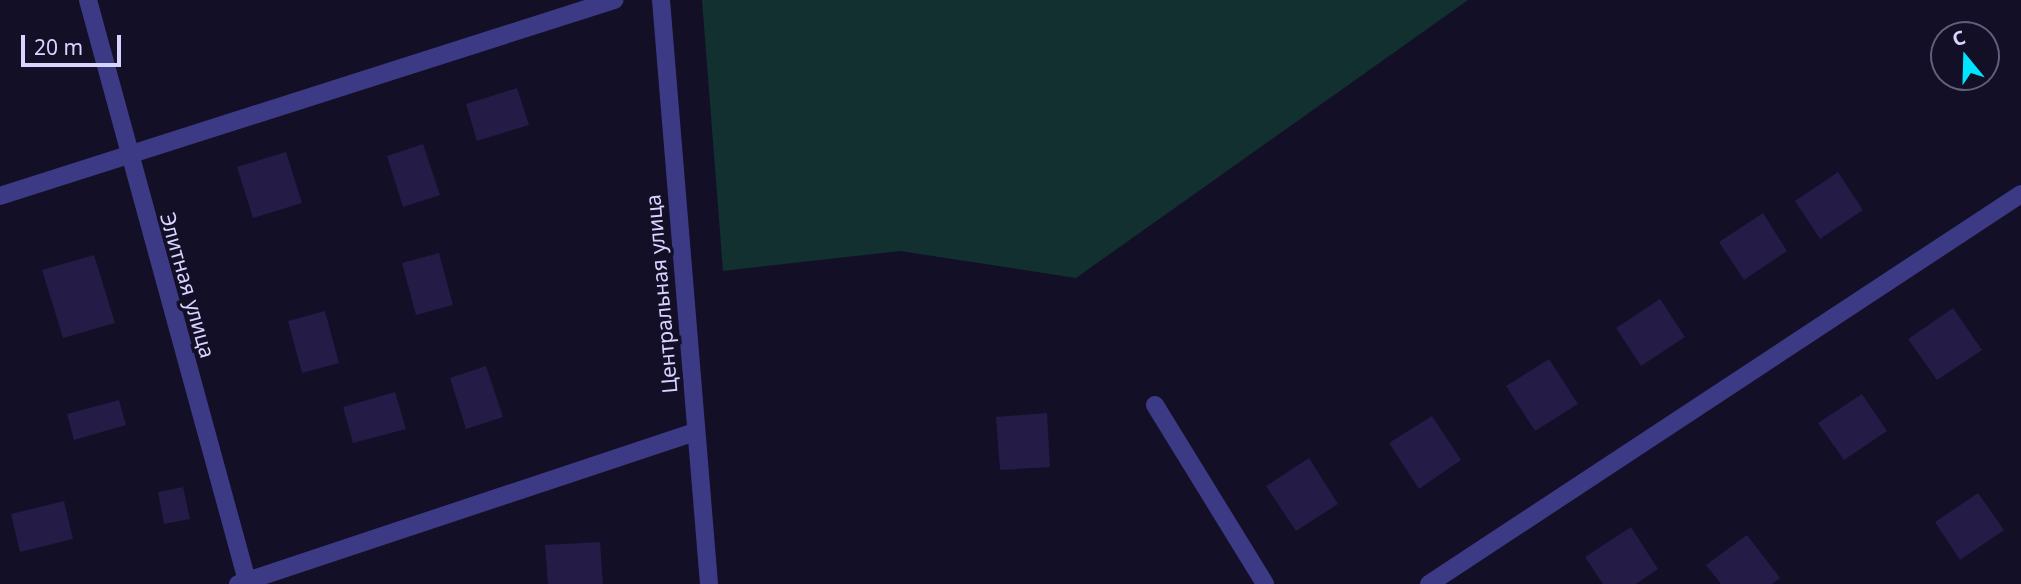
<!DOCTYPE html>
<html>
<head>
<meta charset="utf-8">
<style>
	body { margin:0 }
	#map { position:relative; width:2021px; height:584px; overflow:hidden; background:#130f26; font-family:"Noto Sans",sans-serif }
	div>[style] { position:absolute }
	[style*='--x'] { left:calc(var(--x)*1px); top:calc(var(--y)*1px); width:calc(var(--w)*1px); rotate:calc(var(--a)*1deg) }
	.green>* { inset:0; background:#12302f }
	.building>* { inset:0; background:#241b47 }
	.service>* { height:18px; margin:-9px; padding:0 9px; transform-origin:9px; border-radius:9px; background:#3d3a85 }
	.minor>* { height:18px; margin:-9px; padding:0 9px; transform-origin:9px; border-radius:9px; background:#3d3a85 }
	span { translate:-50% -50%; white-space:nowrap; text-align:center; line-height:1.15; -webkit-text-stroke:7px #130f26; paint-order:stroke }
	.street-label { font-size:21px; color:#d9d4ff }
	.north { position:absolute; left:1930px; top:21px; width:70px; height:70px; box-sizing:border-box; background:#130f26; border:2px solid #625e7d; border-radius:50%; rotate:341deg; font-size:19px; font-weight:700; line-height:28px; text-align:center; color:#d9d4ff }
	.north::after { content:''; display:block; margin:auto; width:24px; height:32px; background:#00e5ff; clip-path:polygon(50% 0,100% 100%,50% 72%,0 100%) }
	.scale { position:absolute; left:21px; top:35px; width:100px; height:32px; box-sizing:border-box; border:4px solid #d9d4ff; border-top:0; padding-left:9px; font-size:21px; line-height:24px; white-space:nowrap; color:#d9d4ff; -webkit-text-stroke:5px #130f26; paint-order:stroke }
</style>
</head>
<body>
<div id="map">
	<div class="green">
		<div style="clip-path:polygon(702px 0,1468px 0,1076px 278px,900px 251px,723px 271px)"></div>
	</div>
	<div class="building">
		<div style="clip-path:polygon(517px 88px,529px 125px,477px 141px,466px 104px)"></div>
		<div style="clip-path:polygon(423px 144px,440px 195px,403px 207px,387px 156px)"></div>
		<div style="clip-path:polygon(286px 152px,302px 203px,253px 218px,237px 167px)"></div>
		<div style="clip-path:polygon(1838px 172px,1863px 210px,1820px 239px,1795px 201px)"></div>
		<div style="clip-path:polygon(1763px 213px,1787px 251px,1744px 280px,1719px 242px)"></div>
		<div style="clip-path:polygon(439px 253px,453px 305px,416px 315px,402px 263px)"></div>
		<div style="clip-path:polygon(94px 255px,115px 323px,63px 338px,42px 270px)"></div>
		<div style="clip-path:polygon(1660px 299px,1685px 337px,1641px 366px,1616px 328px)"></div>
		<div style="clip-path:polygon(1953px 308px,1982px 350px,1937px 380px,1908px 339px)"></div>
		<div style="clip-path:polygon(325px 311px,339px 363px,302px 373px,288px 321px)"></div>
		<div style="clip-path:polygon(1549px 359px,1578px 404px,1535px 431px,1506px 386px)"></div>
		<div style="clip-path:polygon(486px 366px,503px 417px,466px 429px,450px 378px)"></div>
		<div style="clip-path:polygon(395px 392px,406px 429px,353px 443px,343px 407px)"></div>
		<div style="clip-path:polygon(1862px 394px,1887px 431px,1844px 460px,1818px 423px)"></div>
		<div style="clip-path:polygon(119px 400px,126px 425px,74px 440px,67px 414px)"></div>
		<div style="clip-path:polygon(1047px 413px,1050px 467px,1000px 470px,996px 417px)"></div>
		<div style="clip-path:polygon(1432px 416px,1461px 460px,1419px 489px,1389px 443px)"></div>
		<div style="clip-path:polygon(1309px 458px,1338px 504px,1296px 531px,1266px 486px)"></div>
		<div style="clip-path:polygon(183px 487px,190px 519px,164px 524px,158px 492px)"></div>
		<div style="clip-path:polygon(1978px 493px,2004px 530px,1960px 560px,1935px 522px)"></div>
		<div style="clip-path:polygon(64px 501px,73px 539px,20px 552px,11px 514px)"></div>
		<div style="clip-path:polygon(1631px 527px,1658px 569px,1636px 584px,1603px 584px,1585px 557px)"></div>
		<div style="clip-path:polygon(1747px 535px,1780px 578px,1772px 584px,1721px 584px,1706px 565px)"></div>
		<div style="clip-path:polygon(600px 542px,603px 584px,548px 584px,545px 545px)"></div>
	</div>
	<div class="service">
		<div style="--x:1155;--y:405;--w:210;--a:58.4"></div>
		<div style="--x:1429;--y:584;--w:709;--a:-33.38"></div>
	</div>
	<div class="minor">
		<div style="--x:88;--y:0;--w:602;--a:74.69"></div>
		<div style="--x:661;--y:0;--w:586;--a:85.3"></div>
		<div style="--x:0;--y:196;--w:645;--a:-17.7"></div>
		<div style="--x:238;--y:584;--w:482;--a:-18.4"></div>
	</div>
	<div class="street-label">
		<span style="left:188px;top:285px;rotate:74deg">Элитная улица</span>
		<span style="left:661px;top:294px;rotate:-95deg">Центральная улица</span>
	</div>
	<div class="north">С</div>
	<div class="scale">20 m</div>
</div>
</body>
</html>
